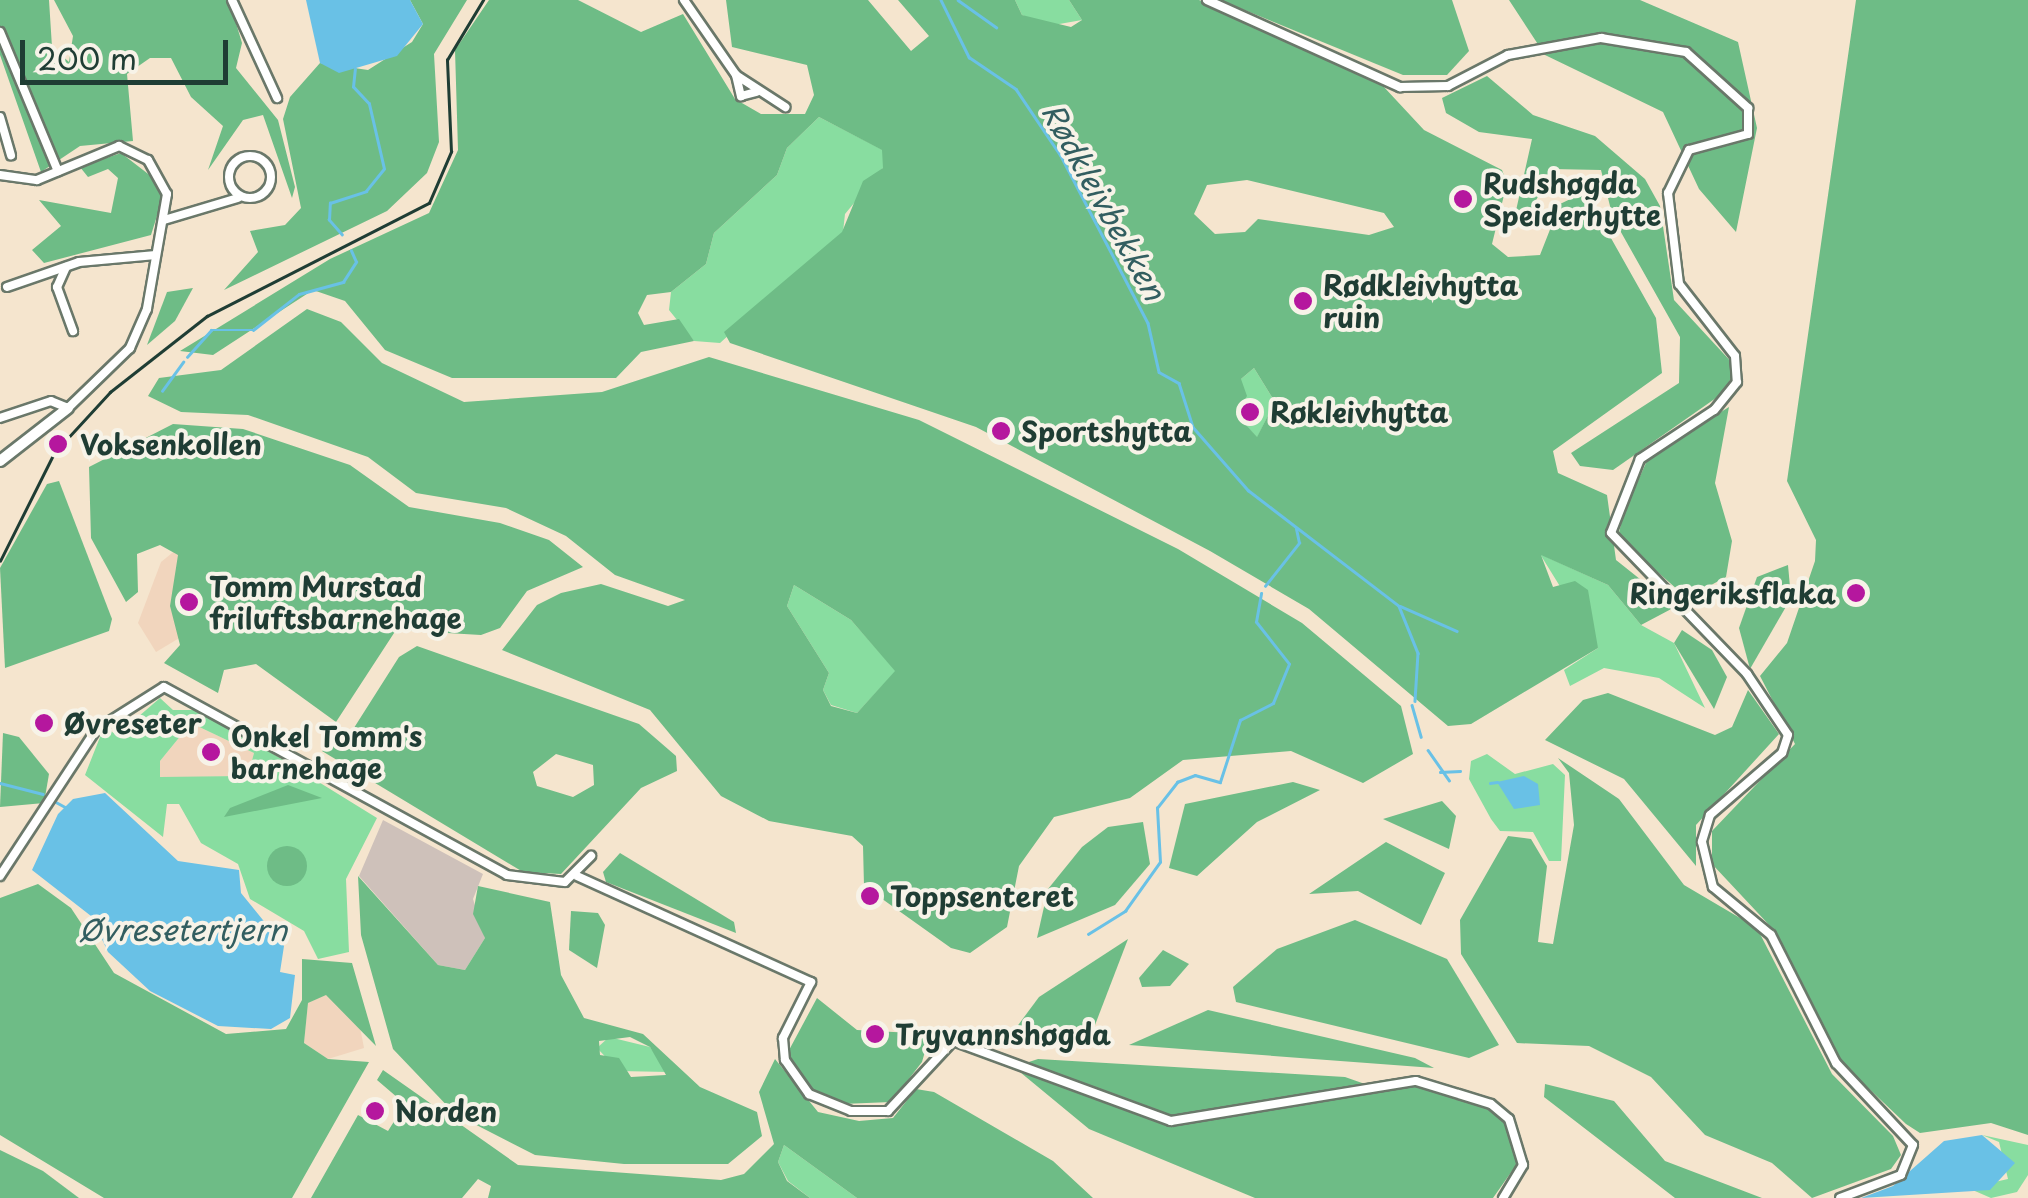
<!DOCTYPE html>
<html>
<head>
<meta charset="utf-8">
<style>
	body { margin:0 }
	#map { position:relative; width:2028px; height:1198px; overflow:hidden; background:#f5e5ce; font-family:"Playpen Sans",sans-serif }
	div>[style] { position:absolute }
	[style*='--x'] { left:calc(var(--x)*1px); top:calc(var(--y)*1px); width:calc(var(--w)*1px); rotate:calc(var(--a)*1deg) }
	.built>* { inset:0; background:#f1d5bd }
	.industrial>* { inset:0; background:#cec1ba }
	.green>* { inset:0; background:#88dda0 }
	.forest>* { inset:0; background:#6ebc86 }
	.round { border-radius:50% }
	.water>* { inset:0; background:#69c1e6 }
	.stream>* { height:2.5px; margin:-1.25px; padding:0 1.25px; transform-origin:1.25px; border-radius:1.25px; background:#69c1e6 }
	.roads { filter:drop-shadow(2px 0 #6a786a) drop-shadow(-2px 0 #6a786a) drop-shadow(0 2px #6a786a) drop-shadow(0 -2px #6a786a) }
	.minor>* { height:8px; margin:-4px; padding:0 4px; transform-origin:4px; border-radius:4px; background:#fff }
	.minor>.ring { margin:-4px; padding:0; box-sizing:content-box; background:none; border:8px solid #fff; border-radius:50% }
	.major>* { height:10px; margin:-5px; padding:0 5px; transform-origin:5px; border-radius:5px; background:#fff }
	.rail>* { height:2.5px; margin:-1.25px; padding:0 1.25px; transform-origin:1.25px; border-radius:1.25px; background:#1f3d34 }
	.dots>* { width:28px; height:28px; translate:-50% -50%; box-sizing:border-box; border:5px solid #f7f3e8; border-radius:50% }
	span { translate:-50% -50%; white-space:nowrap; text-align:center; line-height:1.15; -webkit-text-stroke:8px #f7f3e8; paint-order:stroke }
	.poi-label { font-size:28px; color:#1f3d34; font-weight:700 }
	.left { translate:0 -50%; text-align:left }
	.right { translate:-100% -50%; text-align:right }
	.water-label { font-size:30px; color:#325e60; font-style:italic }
	.scale { position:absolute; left:20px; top:40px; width:208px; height:45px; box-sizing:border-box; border:5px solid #1f3d34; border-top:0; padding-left:12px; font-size:30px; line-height:35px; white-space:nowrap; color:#1f3d34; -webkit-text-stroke:8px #f7f3e8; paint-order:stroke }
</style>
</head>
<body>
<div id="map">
	<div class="built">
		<div style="clip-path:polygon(177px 549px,206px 622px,156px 652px,138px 623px,161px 562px)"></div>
		<div style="clip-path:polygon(191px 723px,254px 753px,250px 768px,241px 776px,160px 778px,160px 761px)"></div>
		<div style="clip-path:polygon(326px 994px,360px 1027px,364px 1048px,328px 1059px,304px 1043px,308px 1003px)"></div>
	</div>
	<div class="industrial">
		<div style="clip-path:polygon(383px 820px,483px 874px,473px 899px,485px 938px,465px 970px,438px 965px,359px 876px)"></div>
	</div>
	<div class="green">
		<div style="clip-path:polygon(1015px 0,1069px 0,1082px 20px,1048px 26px,1022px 15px)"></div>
		<div style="clip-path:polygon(819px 117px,883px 150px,883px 168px,845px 214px,843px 232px,720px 343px,694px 341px,669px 310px,671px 292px,706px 264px,714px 233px,777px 175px,787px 148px)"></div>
		<div style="clip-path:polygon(1254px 368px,1275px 402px,1257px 438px,1236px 414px,1241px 379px)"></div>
		<div style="clip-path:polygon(1540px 554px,1608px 585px,1641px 625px,1674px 643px,1705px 708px,1659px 678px,1604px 668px,1570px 686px,1564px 670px,1598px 648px)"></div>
		<div style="clip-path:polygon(794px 585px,851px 620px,896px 671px,857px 713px,831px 705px,823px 690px,829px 673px,787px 606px)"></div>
		<div style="clip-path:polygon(evenodd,160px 698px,173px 710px,202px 710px,377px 818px,346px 879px,349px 952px,318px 959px,304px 931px,250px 899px,238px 864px,201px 843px,179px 804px,167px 804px,163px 837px,85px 775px,104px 727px,117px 735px,160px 698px,191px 723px,254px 753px,250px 768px,241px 776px,160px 777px,160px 761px,191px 723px)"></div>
		<div style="clip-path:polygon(1487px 754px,1515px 774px,1553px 764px,1565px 775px,1561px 861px,1549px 861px,1533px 832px,1500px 831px,1491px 819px,1469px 779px,1471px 761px)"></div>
		<div style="clip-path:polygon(609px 1037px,650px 1047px,668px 1072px,619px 1071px,597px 1048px)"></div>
		<div style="clip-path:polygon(1982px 1135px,2028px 1145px,2028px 1175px,2017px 1192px,1991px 1198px,1968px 1188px,2008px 1179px,1999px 1142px)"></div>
		<div style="clip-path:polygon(784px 1145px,857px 1198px,810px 1198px,788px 1181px,778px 1162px)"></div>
	</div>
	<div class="forest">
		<div style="clip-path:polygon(0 0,49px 0,52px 47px,69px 62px,73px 36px,54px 0,229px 0,242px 43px,236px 68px,278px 120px,295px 187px,292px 198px,263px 115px,243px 120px,208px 170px,223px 126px,191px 97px,171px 58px,150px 58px,127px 74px,133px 141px,80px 146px,41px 172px,0 55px)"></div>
		<div style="clip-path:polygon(410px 0,467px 0,434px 54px,439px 142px,427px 173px,387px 211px,224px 290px,258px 252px,250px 231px,285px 225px,301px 208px,283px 119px,290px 97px,320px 63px,368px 70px,412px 42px,423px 24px)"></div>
		<div style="clip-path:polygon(evenodd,489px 0,578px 0,641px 32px,683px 14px,735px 99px,761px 114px,805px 114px,814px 95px,807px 65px,732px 47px,726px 0,868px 0,911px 51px,929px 36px,898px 0,1015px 0,1022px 15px,1071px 27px,1082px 20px,1069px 0,1199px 0,1383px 86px,1424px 130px,1502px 170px,1507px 183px,1492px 244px,1508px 257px,1540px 255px,1560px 204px,1585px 192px,1656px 318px,1662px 373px,1553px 451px,1558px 473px,1607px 495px,1616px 560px,1675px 607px,1641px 625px,1608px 585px,1541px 555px,1553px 587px,1575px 581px,1588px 590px,1598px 648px,1471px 724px,1448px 726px,1309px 609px,1210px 551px,976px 427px,730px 343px,724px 332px,842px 232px,863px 181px,883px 168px,882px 150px,819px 117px,787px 148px,777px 175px,714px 233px,706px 264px,671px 292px,647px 295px,638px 313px,644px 325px,679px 319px,694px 341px,641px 352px,616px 378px,452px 378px,385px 350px,345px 301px,313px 290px,213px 355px,180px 351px,330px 259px,429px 213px,458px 150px,455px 50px,489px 0,1247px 180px,1384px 213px,1394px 227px,1369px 235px,1258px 219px,1245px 232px,1215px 234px,1194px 214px,1207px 185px,1247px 180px,489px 0,1254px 368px,1275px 402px,1257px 437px,1236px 414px,1247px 396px,1241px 379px,1254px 368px)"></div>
		<div style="clip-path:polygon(1220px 0,1452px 0,1469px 51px,1447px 75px,1403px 75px)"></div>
		<div style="clip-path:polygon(1509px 0,1640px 0,1738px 42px,1757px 128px,1736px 232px,1699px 189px,1663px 112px,1545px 55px)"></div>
		<div style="clip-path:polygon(1856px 0,2028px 0,2028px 1135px,1991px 1123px,1920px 1133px,1906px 1124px,1841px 1062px,1771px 927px,1712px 864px,1712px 831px,1795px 744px,1760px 676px,1787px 643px,1815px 561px,1816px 540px,1787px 481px)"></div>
		<div style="clip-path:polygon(1487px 76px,1533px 115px,1595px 136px,1645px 179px,1660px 206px,1674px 300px,1735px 366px,1726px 391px,1613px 470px,1580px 466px,1571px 453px,1679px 383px,1680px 337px,1613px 218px,1601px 170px,1552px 169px,1523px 226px,1513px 224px,1532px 139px,1479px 132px,1446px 113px,1442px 98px)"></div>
		<div style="clip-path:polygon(121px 153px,156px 180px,162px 200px,151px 235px,44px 263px,32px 250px,61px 226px,39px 200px,111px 213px,118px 178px,108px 169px,88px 177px,80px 167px)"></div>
		<div style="clip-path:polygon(193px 288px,175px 321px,147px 345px,167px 292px)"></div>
		<div style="clip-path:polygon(evenodd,307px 309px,341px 322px,382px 363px,464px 402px,602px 392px,709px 357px,919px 420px,1178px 549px,1302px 623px,1401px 706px,1413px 754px,1363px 783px,1291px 751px,1183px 760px,1130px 798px,1054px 817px,1019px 866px,1007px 927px,970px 953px,951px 948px,864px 886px,863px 846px,852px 836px,769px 821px,721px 796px,650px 710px,502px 650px,537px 605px,561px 593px,601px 584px,668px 606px,685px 600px,615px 575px,566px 536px,506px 508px,416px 493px,368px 457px,248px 415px,181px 412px,148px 396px,159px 378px,221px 370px,307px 309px,794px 585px,851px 620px,895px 671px,857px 713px,831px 706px,823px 690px,829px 673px,787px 606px,794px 585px)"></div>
		<div style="clip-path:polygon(1729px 407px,1715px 483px,1732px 541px,1726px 577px,1687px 598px,1618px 537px,1623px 515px,1649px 456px)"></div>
		<div style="clip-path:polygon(173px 424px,243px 429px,350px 465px,409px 507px,500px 523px,549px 540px,583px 567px,527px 591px,500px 628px,481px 635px,396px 630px,336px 722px,256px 664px,224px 670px,218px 693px,164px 663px,180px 645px,170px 606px,178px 555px,160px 545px,137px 554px,138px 592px,126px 602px,91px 538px,89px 467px)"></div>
		<div style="clip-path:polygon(59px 481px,112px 619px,109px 631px,5px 668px,0 568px,47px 484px)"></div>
		<div style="clip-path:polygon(1788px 565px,1791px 598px,1750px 669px,1739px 628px,1757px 577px)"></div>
		<div style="clip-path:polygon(1682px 630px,1712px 650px,1727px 677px,1714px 709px,1674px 643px)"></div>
		<div style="clip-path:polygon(evenodd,417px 646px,639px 724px,676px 756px,677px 771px,641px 788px,561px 874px,523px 872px,322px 751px,352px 731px,399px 657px,417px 646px,556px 754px,593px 765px,594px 785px,573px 797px,537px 786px,533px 772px,556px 754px)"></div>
		<div style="clip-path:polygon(1748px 690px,1779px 734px,1696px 825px,1696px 866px,1624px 779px,1545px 740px,1583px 700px,1608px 693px,1715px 735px,1732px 727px)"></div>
		<div style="clip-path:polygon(3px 733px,19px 737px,49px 774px,44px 803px,0 807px)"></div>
		<div style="clip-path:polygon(1558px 758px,1619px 799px,1684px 885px,1757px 928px,1832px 1074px,1893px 1136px,1901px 1155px,1891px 1169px,1812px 1198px,1772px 1163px,1705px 1135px,1651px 1077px,1589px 1046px,1517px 1043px,1461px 954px,1460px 920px,1508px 836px,1531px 839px,1547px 866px,1538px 942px,1553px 944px,1574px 825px,1569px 773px)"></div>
		<div style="clip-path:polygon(1293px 782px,1320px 790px,1257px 822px,1197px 876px,1169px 868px,1185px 804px)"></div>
		<div style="clip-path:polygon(288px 785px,322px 798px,224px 817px,230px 808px)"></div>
		<div style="clip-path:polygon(1442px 801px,1456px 816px,1449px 849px,1383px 819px)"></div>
		<div style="clip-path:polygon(1143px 822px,1150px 864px,1115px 905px,1037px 938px,1048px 889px,1082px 847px,1108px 827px)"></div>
		<div style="clip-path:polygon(1386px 842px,1445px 873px,1421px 925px,1358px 891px,1309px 894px)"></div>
		<div class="round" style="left:267px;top:846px;width:40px;height:40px"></div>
		<div style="clip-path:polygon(620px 853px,734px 922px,736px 933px,606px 882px,603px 872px)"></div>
		<div style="clip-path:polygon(evenodd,358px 876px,438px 965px,465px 970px,485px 938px,473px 914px,478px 886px,550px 902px,561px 975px,584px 1018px,643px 1034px,700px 1087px,757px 1112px,762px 1136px,728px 1164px,624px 1164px,535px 1155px,455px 1114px,393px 1049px,361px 935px,358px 876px,630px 1037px,650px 1047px,666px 1075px,631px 1077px,619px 1058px,600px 1055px,599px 1041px,630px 1037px)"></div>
		<div style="clip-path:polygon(38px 884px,71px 908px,114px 973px,226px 1034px,286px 1029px,302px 1000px,302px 959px,352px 963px,376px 1046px,326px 995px,308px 1003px,304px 1043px,328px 1059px,369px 1062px,292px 1198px,104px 1198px,0 1135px,0 898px)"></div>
		<div style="clip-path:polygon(571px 911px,598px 913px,605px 925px,597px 968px,569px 950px)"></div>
		<div style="clip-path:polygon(1355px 920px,1447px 959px,1499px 1045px,1469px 1058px,1236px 1002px,1233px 987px,1277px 949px)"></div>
		<div style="clip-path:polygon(1128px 939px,1095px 1025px,1061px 1039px,1010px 1036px,1039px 997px)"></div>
		<div style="clip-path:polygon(1163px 950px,1189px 964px,1170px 986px,1142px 987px,1139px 978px)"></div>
		<div style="clip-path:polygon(817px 998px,857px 1030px,930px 1034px,922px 1062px,891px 1102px,842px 1104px,810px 1090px,792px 1067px,788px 1052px)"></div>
		<div style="clip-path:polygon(1208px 1010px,1415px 1058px,1434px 1068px,1129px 1045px)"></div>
		<div style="clip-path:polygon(775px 1059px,818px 1112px,859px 1121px,893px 1118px,916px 1089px,934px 1092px,1053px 1161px,1093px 1198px,857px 1198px,784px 1145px,778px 1162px,787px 1181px,810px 1198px,488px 1198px,491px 1186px,478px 1179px,462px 1198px,311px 1198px,358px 1115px,388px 1131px,405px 1104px,377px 1080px,383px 1070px,518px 1165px,721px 1180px,744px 1174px,774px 1144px,759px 1092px)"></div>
		<div style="clip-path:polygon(1038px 1059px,1345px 1077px,1382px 1090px,1415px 1084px,1490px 1108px,1509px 1124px,1519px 1161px,1493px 1198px,1255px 1198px,1089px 1129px,1014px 1067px)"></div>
		<div style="clip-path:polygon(1545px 1084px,1614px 1101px,1665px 1161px,1762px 1198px,1675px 1198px,1544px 1097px)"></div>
		<div style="clip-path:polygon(0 1150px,43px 1171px,79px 1198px,0 1198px)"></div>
	</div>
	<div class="water">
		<div style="clip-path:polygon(410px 0,423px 24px,397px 56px,339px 73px,320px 63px,306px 0)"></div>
		<div style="clip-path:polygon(1524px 776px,1538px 784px,1540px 805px,1514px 809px,1497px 782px)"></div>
		<div style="clip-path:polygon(105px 793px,178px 861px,239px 870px,241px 893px,284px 946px,280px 972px,295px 975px,290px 1018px,271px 1029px,218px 1026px,150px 991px,108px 952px,91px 916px,32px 870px,58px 814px,73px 799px)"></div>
		<div style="clip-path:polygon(1982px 1135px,2015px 1163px,1990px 1190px,1861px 1198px,1893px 1186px,1944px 1141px)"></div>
	</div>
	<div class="stream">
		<div style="--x:941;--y:0;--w:64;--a:63.8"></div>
		<div style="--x:969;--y:57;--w:57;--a:34.2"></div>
		<div style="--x:1016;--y:89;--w:81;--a:56.1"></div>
		<div style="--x:1061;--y:156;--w:188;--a:62.5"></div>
		<div style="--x:1148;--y:323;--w:50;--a:77.3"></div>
		<div style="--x:1159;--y:372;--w:23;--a:29"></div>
		<div style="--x:1179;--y:383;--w:46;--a:72.3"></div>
		<div style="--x:1193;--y:427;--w:84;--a:48.9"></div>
		<div style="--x:1248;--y:490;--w:190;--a:37.5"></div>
		<div style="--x:1399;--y:606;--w:51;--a:68"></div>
		<div style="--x:1418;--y:653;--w:48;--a:93.6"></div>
		<div style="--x:958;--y:0;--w:47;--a:35.4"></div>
		<div style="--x:342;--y:235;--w:20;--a:-131"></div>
		<div style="--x:329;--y:220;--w:17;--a:-87"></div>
		<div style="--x:330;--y:203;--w:38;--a:-18"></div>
		<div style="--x:366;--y:191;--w:28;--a:-51"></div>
		<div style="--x:384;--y:169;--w:67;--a:-103"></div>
		<div style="--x:369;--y:104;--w:23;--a:-133"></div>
		<div style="--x:353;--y:87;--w:18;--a:-84"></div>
		<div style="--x:187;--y:357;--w:36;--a:-48"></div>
		<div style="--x:211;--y:330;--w:42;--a:0"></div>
		<div style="--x:253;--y:330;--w:58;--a:-38"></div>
		<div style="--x:299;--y:294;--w:46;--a:-15.3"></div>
		<div style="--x:343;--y:282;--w:24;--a:-57"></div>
		<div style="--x:356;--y:262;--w:12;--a:-114"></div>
		<div style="--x:162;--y:391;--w:36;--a:-54"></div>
		<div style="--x:1265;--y:586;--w:55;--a:-51.7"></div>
		<div style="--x:1299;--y:543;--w:14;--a:-102"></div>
		<div style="--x:1400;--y:606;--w:62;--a:23.7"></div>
		<div style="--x:1412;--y:705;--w:33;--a:74"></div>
		<div style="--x:1428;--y:750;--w:37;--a:55"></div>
		<div style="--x:1440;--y:772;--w:20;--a:-3"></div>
		<div style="--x:0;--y:783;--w:44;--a:14.3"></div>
		<div style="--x:1490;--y:783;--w:7;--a:-8"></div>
		<div style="--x:56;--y:802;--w:10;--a:29"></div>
		<div style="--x:1088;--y:934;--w:44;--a:-31.9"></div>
		<div style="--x:1125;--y:911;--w:60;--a:-54.5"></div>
		<div style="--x:1160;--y:862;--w:54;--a:-93.2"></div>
		<div style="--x:1157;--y:808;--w:33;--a:-52"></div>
		<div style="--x:1177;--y:782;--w:19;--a:-21"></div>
		<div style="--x:1195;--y:775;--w:26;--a:16"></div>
		<div style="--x:1220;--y:782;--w:65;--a:-72.1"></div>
		<div style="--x:1240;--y:720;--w:37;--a:-27"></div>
		<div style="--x:1273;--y:703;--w:42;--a:-67.7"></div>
		<div style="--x:1289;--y:664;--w:53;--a:-128.2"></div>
		<div style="--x:1256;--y:622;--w:29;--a:-80"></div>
	</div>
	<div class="roads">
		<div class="minor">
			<div style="--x:232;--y:0;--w:108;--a:65.3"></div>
			<div style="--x:684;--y:0;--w:91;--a:55.3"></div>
			<div style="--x:736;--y:75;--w:59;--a:33.1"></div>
			<div style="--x:1207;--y:0;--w:212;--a:24.3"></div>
			<div style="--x:1400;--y:87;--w:48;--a:-1.2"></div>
			<div style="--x:1448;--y:86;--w:68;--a:-27.3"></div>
			<div style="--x:1508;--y:55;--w:95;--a:-10.4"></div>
			<div style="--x:1601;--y:38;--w:86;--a:9.4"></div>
			<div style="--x:1686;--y:52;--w:84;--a:42.1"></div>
			<div style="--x:1748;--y:108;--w:26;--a:90"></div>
			<div style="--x:1748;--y:134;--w:61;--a:164.8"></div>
			<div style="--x:1689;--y:150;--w:48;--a:116"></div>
			<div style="--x:1668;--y:193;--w:92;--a:83.1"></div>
			<div style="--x:1679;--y:284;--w:91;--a:52.1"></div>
			<div style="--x:1735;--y:356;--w:26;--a:86"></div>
			<div style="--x:1737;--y:382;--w:36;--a:129"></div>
			<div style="--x:1714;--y:410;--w:89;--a:146.5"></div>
			<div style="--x:1640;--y:459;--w:79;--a:111.4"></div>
			<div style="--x:1611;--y:533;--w:196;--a:46"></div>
			<div style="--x:1747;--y:674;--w:73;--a:56.1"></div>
			<div style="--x:1788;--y:735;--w:19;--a:108"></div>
			<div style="--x:1782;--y:753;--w:95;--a:139.3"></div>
			<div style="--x:1710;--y:815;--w:28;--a:107"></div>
			<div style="--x:1702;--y:842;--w:46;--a:76.3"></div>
			<div style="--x:1713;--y:887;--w:75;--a:39.6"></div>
			<div style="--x:1771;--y:935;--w:144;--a:63.1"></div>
			<div style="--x:1836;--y:1063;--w:112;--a:46.8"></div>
			<div style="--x:1913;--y:1145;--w:32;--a:112"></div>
			<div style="--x:1901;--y:1175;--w:65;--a:159.3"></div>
			<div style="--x:0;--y:32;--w:151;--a:67.4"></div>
			<div style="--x:736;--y:75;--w:22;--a:77"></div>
			<div style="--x:741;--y:96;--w:16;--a:-15"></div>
			<div style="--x:0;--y:117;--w:40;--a:74"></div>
			<div class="ring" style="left:229px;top:156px;width:34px;height:34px"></div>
			<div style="--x:0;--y:175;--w:37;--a:8"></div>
			<div style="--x:37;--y:180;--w:89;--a:-22.5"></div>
			<div style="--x:119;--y:146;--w:32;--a:26"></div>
			<div style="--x:148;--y:160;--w:39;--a:61"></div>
			<div style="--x:167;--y:194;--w:117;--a:99.9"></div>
			<div style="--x:147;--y:309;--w:43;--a:113.6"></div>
			<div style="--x:130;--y:348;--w:86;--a:135.9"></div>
			<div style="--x:68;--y:408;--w:18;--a:-158"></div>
			<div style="--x:51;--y:401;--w:54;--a:161.6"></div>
			<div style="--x:164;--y:220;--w:77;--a:-16.6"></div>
			<div style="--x:66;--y:267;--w:22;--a:114"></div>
			<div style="--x:57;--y:287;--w:47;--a:70"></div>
			<div style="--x:7;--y:287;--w:76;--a:-19.1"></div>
			<div style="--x:79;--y:262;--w:77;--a:-5.2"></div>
			<div style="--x:0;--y:876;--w:175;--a:-56.7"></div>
			<div style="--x:96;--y:730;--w:80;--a:-32.3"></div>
			<div style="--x:164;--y:687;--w:391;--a:28.7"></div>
			<div style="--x:507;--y:875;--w:58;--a:6.9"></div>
			<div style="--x:565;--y:882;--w:37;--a:-45"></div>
			<div style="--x:577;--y:876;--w:257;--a:24.4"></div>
			<div style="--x:811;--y:982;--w:63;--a:116.6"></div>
			<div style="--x:783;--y:1038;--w:22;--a:85"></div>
			<div style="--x:785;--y:1060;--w:42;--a:54.8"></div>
			<div style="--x:809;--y:1094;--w:45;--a:22"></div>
			<div style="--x:851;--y:1111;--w:37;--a:0"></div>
			<div style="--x:888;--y:1111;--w:96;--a:-47.1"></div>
			<div style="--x:953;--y:1041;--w:232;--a:20.2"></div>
			<div style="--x:1171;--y:1121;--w:248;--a:-9.3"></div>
			<div style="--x:1416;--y:1081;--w:78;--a:17"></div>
			<div style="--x:1491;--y:1104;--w:23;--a:40"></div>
			<div style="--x:1509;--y:1119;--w:48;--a:73.1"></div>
			<div style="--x:1523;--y:1165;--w:39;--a:121"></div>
		</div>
		<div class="major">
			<div style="--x:0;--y:461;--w:86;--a:-37.9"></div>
		</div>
	</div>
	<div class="rail">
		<div style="--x:0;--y:561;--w:121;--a:-63.4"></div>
		<div style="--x:54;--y:453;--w:83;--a:-47.4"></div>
		<div style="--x:110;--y:392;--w:123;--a:-38.1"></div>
		<div style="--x:207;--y:316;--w:249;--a:-27"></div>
		<div style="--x:429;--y:203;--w:56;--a:-66.7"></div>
		<div style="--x:451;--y:152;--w:92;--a:-92.5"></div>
		<div style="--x:447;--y:60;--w:70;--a:-59"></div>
	</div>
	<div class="dots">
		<div style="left:1463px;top:199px;background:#b5179e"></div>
		<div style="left:1303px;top:301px;background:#b5179e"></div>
		<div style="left:1250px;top:412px;background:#b5179e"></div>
		<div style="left:1001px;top:431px;background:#b5179e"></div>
		<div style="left:58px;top:444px;background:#b5179e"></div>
		<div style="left:1856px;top:593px;background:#b5179e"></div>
		<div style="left:189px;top:602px;background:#b5179e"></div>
		<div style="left:44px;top:723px;background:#b5179e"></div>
		<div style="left:211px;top:752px;background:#b5179e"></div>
		<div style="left:870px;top:896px;background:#b5179e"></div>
		<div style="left:875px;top:1034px;background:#b5179e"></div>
		<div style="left:375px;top:1111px;background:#b5179e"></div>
	</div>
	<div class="poi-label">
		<span class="left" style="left:1483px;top:199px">Rudshøgda<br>Speiderhytte</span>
		<span class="left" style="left:1323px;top:301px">Rødkleivhytta<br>ruin</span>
		<span class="left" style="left:1270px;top:412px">Røkleivhytta</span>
		<span class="left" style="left:1021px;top:431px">Sportshytta</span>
		<span class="left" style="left:80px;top:444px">Voksenkollen</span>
		<span class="left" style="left:209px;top:602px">Tomm Murstad<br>friluftsbarnehage</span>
		<span class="right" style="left:1836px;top:593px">Ringeriksflaka</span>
		<span class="left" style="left:64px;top:723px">Øvreseter</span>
		<span class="left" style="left:231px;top:752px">Onkel Tomm's<br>barnehage</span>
		<span class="left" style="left:890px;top:896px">Toppsenteret</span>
		<span class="left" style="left:895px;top:1034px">Tryvannshøgda</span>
		<span class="left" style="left:395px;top:1111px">Norden</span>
	</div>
	<div class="water-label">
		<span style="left:1104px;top:201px;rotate:61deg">Rødkleivbekken</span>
		<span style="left:183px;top:929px">Øvresetertjern</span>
	</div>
	<div class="scale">200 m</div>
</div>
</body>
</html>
